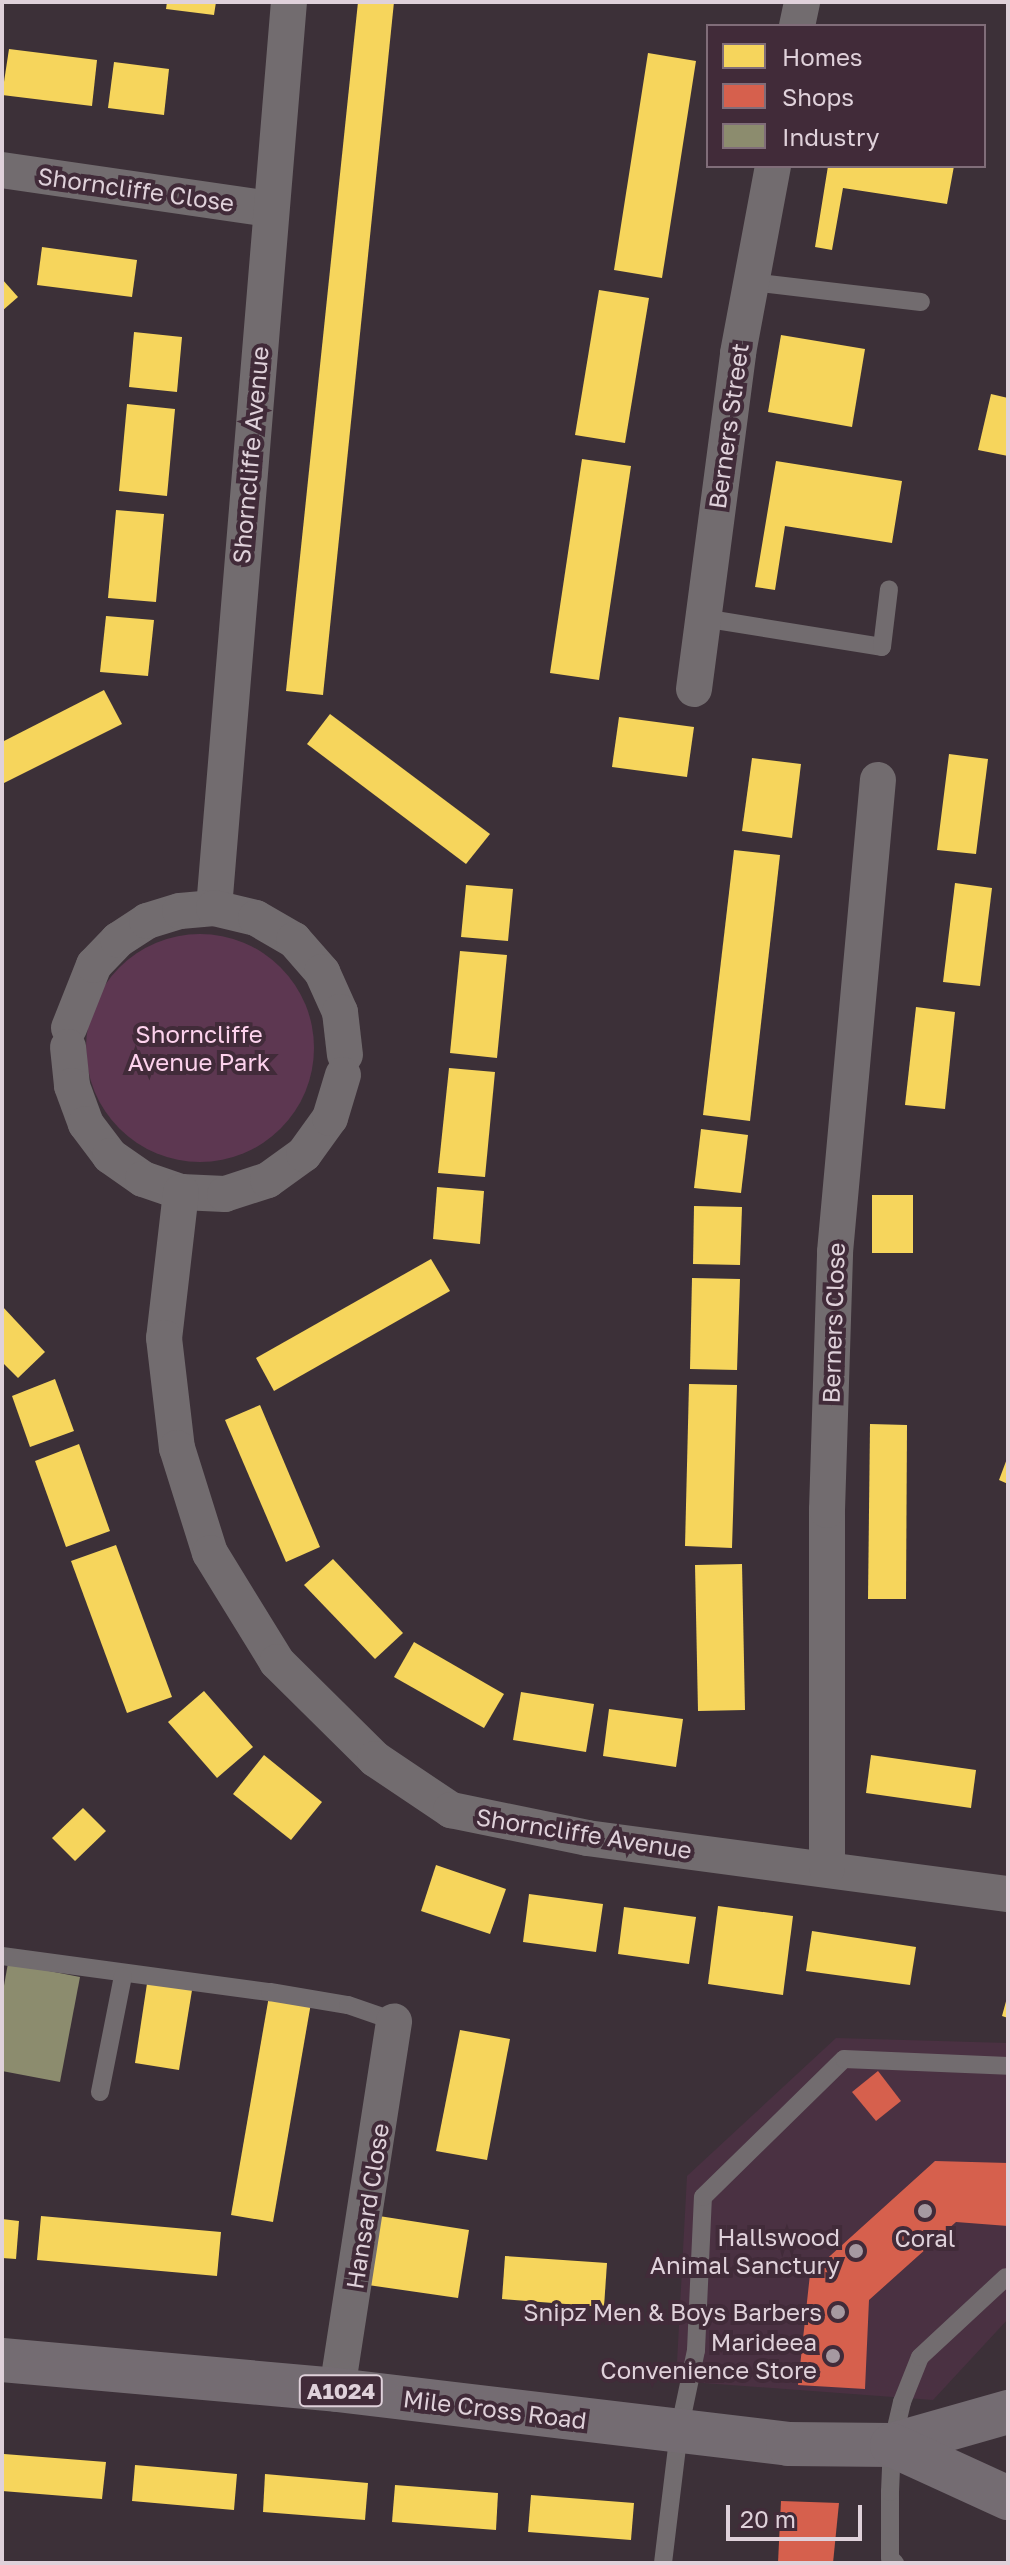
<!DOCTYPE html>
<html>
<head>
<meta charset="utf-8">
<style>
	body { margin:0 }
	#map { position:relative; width:1010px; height:2565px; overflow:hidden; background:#3c3038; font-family:"Golos Text",sans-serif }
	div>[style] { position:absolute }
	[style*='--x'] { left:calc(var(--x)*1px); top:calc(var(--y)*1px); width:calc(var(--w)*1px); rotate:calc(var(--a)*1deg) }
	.built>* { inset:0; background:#4a3142 }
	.green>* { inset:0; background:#5d3751 }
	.round { border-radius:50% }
	.homes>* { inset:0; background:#f6d55c }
	.shops>* { inset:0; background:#d6604d }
	.industry>* { inset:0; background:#8c8c6e }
	.service>* { height:18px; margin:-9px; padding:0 9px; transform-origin:9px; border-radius:9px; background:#726c6f }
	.minor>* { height:36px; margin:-18px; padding:0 18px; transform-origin:18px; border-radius:18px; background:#726c6f }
	.primary>* { height:44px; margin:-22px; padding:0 22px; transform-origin:22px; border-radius:22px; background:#746c72 }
	.dots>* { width:22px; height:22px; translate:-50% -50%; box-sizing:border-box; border:4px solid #412b39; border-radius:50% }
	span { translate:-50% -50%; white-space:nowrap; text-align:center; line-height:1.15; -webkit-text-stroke:8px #412b39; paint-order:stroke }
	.shield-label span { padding:2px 6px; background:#412b39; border:2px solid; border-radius:6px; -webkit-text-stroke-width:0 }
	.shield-label { font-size:22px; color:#dfd1da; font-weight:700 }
	.street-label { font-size:24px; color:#dfd1da }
	.park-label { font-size:24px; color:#fdd2ed }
	.poi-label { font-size:24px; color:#dfd1da }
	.right { translate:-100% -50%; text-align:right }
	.frame { position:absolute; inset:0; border:4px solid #dfd1da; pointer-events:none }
	.legend { position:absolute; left:706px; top:24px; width:280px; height:144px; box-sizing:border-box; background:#412b39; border:2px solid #806d79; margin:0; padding:10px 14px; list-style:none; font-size:24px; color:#dfd1da }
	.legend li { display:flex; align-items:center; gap:16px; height:40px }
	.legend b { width:40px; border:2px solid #806d79 }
	.scale { position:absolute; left:726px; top:2505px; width:136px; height:36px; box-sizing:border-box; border:4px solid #dfd1da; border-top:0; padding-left:10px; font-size:24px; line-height:28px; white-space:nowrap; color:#dfd1da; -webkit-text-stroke:6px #412b39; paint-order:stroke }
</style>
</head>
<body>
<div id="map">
	<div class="built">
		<div style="clip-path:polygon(836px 2038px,1008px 2043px,1008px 2319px,933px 2400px,676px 2381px,687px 2176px)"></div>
	</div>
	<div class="green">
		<div class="round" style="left:86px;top:934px;width:228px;height:228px"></div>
	</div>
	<div class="homes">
		<div style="clip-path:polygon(167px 2px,216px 2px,214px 15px,166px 9px)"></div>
		<div style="clip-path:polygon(358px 2px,394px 2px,323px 695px,286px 691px)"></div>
		<div style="clip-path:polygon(9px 49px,97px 60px,92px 106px,2px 95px)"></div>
		<div style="clip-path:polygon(648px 53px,696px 61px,662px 278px,614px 270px)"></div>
		<div style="clip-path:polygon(114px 62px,169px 69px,164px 115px,108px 108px)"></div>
		<div style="clip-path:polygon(828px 166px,954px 166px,947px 204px,843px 188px,832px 250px,815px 247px)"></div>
		<div style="clip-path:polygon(42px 247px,137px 260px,132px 297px,37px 285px)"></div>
		<div style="clip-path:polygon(2px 279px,18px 297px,2px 311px)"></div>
		<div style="clip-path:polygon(599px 290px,649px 298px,625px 443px,575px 435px)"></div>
		<div style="clip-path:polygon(134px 332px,182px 337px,177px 392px,129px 387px)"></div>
		<div style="clip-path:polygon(781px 335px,865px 349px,852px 427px,768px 412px)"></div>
		<div style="clip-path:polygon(991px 394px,1008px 398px,1008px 456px,978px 450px)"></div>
		<div style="clip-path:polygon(127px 404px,175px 409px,167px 496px,119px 491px)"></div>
		<div style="clip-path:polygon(582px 459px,631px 466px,599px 680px,550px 673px)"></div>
		<div style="clip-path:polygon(776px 461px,902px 481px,892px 543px,785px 526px,775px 590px,755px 587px)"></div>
		<div style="clip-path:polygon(116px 510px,164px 514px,156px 602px,108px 598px)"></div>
		<div style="clip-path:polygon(106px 616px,154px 620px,148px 676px,100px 672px)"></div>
		<div style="clip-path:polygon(104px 690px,122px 724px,2px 784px,2px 742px)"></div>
		<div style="clip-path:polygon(330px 714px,490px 834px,466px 864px,307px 744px)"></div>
		<div style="clip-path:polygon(619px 717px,694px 727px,687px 777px,612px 767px)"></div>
		<div style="clip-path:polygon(949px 754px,988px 759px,976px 854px,937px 850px)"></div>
		<div style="clip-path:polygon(752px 758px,801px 764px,792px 838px,742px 831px)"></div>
		<div style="clip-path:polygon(734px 850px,780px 855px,750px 1121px,703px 1115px)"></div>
		<div style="clip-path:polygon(955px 883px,992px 888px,980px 986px,943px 982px)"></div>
		<div style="clip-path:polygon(466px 885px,513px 889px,508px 941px,461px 937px)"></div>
		<div style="clip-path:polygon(460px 951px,507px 955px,497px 1058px,450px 1053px)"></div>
		<div style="clip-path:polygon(916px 1007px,955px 1012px,945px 1109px,905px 1105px)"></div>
		<div style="clip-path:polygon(449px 1068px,495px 1072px,485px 1177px,438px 1173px)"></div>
		<div style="clip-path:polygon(701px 1129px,748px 1135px,741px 1193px,694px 1188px)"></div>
		<div style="clip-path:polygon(437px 1187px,484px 1191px,480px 1244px,433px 1239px)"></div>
		<div style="clip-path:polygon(872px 1195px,913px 1195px,913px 1253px,872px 1253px)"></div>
		<div style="clip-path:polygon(694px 1206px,742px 1207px,740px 1265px,693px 1264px)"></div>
		<div style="clip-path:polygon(431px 1259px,450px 1291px,274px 1391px,256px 1358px)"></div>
		<div style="clip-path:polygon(692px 1278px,740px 1279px,737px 1370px,690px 1369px)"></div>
		<div style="clip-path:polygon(2px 1306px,45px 1352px,18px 1378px,2px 1362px)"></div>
		<div style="clip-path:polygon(55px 1379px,74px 1431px,30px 1447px,12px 1396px)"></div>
		<div style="clip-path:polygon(689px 1384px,737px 1385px,732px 1548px,685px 1546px)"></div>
		<div style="clip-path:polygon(260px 1405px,320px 1547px,286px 1562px,225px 1420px)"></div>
		<div style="clip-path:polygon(870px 1424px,907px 1425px,906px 1599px,868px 1599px)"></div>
		<div style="clip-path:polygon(79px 1444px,110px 1531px,66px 1547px,35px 1461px)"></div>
		<div style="clip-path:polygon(1008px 1456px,1008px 1484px,999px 1480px)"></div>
		<div style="clip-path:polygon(116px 1545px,172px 1697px,127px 1713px,71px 1561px)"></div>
		<div style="clip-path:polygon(333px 1559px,403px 1633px,375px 1659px,304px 1585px)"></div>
		<div style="clip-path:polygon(742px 1564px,745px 1710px,698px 1711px,695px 1565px)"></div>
		<div style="clip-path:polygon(414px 1642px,504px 1694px,484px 1728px,394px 1677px)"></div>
		<div style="clip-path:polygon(204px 1691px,253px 1747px,217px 1778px,168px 1722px)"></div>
		<div style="clip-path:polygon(521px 1692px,594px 1704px,586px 1752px,513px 1740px)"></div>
		<div style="clip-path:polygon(609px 1709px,683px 1719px,676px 1767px,603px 1756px)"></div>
		<div style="clip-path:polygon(264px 1755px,322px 1802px,291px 1840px,233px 1794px)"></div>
		<div style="clip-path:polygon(871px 1755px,976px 1770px,971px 1808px,866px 1793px)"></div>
		<div style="clip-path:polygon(83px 1808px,106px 1831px,75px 1861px,52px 1838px)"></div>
		<div style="clip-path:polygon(436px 1865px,506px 1889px,490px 1934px,421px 1911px)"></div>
		<div style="clip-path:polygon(529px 1894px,603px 1904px,596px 1952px,523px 1942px)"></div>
		<div style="clip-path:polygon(718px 1906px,793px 1916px,783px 1995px,708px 1984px)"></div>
		<div style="clip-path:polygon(624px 1907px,696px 1917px,689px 1964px,618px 1954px)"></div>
		<div style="clip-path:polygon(812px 1931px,916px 1947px,910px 1985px,806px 1971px)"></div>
		<div style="clip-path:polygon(148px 1977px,193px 1984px,179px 2070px,135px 2063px)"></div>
		<div style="clip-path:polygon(1008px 1994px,1008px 2018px,1002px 2016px)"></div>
		<div style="clip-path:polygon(269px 1996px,311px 2003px,273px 2222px,231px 2215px)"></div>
		<div style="clip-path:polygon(460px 2030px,510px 2039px,487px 2160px,436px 2151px)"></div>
		<div style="clip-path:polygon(41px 2216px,221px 2232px,217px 2276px,37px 2260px)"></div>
		<div style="clip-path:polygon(379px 2216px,469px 2230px,458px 2298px,368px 2285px)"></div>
		<div style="clip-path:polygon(2px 2219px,19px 2221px,16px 2259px,2px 2258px)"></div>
		<div style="clip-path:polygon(505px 2256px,607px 2263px,604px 2307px,502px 2299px)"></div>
		<div style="clip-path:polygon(4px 2454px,106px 2462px,102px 2499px,2px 2491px)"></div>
		<div style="clip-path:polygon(135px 2465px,237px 2474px,234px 2510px,132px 2501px)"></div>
		<div style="clip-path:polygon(265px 2474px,368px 2483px,365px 2520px,263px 2512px)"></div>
		<div style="clip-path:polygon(395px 2485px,498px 2493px,496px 2530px,392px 2522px)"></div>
		<div style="clip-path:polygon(531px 2495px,634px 2503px,631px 2540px,528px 2532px)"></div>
	</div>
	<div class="shops">
		<div style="clip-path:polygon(878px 2071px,901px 2101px,876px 2121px,852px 2092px)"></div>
		<div style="clip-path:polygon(935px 2161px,1008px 2163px,1008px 2226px,956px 2222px,869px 2300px,865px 2389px,798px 2385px,810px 2274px)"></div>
		<div style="clip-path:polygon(781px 2501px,839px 2503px,833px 2563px,778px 2563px)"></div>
	</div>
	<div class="industry">
		<div style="clip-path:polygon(8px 1963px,80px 1977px,60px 2082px,2px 2071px,2px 1997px)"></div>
	</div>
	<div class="service">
		<div style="--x:751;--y:282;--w:171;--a:6.7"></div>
		<div style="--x:703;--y:618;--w:181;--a:9.2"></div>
		<div style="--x:882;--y:647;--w:58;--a:-83.1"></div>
		<div style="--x:2;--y:1956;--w:270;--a:7.7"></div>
		<div style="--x:270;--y:1992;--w:79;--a:9.5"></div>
		<div style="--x:348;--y:2005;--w:49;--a:19.2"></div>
		<div style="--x:100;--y:2092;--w:118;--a:-78.8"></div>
		<div style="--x:663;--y:2563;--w:133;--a:-83.1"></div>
		<div style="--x:679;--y:2431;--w:83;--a:-78.1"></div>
		<div style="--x:696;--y:2350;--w:153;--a:-87.4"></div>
		<div style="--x:703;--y:2197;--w:197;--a:-44.4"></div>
		<div style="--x:844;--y:2059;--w:164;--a:2.4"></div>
		<div style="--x:895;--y:2563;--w:7;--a:-135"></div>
		<div style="--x:890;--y:2558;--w:66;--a:-90"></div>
		<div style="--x:890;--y:2492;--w:47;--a:-87.6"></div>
		<div style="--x:892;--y:2445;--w:44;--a:-76.9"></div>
		<div style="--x:902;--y:2402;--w:48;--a:-68.2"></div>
		<div style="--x:920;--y:2357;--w:117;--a:-42.9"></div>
	</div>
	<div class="minor">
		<div style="--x:797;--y:26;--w:25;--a:-78"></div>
		<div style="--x:2;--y:170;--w:270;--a:8.3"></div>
		<div style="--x:694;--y:689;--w:339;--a:-82.5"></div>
		<div style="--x:738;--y:353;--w:190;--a:-79.4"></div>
		<div style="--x:214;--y:908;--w:909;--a:-85.27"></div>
		<div style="--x:69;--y:1028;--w:68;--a:-68.4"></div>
		<div style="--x:94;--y:965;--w:35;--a:-46"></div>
		<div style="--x:118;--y:940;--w:35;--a:-33"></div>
		<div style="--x:147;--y:921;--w:34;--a:-17"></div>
		<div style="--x:180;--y:911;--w:34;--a:-5"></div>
		<div style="--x:214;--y:908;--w:43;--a:13.4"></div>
		<div style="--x:256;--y:918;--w:44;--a:30.1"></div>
		<div style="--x:294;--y:940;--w:43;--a:48.8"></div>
		<div style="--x:322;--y:972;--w:44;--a:65.8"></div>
		<div style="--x:340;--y:1012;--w:43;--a:83.4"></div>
		<div style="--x:68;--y:1047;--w:39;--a:84"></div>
		<div style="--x:72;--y:1086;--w:40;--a:69.8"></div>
		<div style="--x:86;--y:1124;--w:40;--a:53"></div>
		<div style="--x:110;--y:1156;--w:40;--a:34.9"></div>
		<div style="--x:143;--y:1179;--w:40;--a:18.9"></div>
		<div style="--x:181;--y:1192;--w:44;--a:2.6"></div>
		<div style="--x:225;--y:1194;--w:45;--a:-18"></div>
		<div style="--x:268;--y:1180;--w:44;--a:-35.8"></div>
		<div style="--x:304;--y:1154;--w:44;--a:-54.2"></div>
		<div style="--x:330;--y:1118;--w:45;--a:-73.2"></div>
		<div style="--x:181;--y:1192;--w:147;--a:96.6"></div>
		<div style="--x:164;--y:1338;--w:111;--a:83.3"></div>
		<div style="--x:177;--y:1448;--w:110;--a:72.6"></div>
		<div style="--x:210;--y:1553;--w:128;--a:58.4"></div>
		<div style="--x:277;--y:1662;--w:138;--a:44.7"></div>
		<div style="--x:375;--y:1759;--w:92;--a:33.9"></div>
		<div style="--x:451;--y:1810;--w:139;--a:11.6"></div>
		<div style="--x:587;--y:1838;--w:425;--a:7.6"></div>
		<div style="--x:827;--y:1868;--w:358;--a:-90"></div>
		<div style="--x:827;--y:1510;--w:258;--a:-88.2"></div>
		<div style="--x:835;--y:1252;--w:474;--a:-84.8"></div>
		<div style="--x:337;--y:2390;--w:373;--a:-81.2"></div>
	</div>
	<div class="primary">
		<div style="--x:2;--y:2360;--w:336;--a:5.1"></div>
		<div style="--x:337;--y:2390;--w:454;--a:6.8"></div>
		<div style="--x:788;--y:2444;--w:104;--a:0.6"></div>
		<div style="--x:892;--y:2445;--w:121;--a:-15.9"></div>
		<div style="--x:892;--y:2445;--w:128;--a:24.6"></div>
	</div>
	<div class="dots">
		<div style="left:925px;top:2211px;background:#a699a1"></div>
		<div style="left:856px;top:2251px;background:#a699a1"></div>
		<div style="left:838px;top:2312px;background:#a699a1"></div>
		<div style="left:833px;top:2356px;background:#a699a1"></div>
	</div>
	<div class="shield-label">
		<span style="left:341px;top:2391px">A1024</span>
	</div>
	<div class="street-label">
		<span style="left:136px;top:189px;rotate:8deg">Shorncliffe Close</span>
		<span style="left:728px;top:426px;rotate:-82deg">Berners Street</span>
		<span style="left:250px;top:455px;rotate:-85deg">Shorncliffe Avenue</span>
		<span style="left:833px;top:1323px;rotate:-88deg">Berners Close</span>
		<span style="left:584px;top:1833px;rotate:9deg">Shorncliffe Avenue</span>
		<span style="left:367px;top:2206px;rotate:-81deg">Hansard Close</span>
		<span style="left:495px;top:2409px;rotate:7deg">Mile Cross Road</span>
	</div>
	<div class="park-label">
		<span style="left:199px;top:1048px">Shorncliffe<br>Avenue Park</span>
	</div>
	<div class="poi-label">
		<span class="right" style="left:840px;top:2251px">Hallswood<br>Animal Sanctury</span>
		<span style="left:925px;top:2238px">Coral</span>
		<span class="right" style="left:822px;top:2312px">Snipz Men &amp; Boys Barbers</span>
		<span class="right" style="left:817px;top:2356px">Marideea<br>Convenience Store</span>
	</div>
	<div class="frame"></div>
	<ul class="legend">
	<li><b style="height:22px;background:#f6d55c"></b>Homes</li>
	<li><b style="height:22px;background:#d6604d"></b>Shops</li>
	<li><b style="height:22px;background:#8c8c6e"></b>Industry</li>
	</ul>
	<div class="scale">20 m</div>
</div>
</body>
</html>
